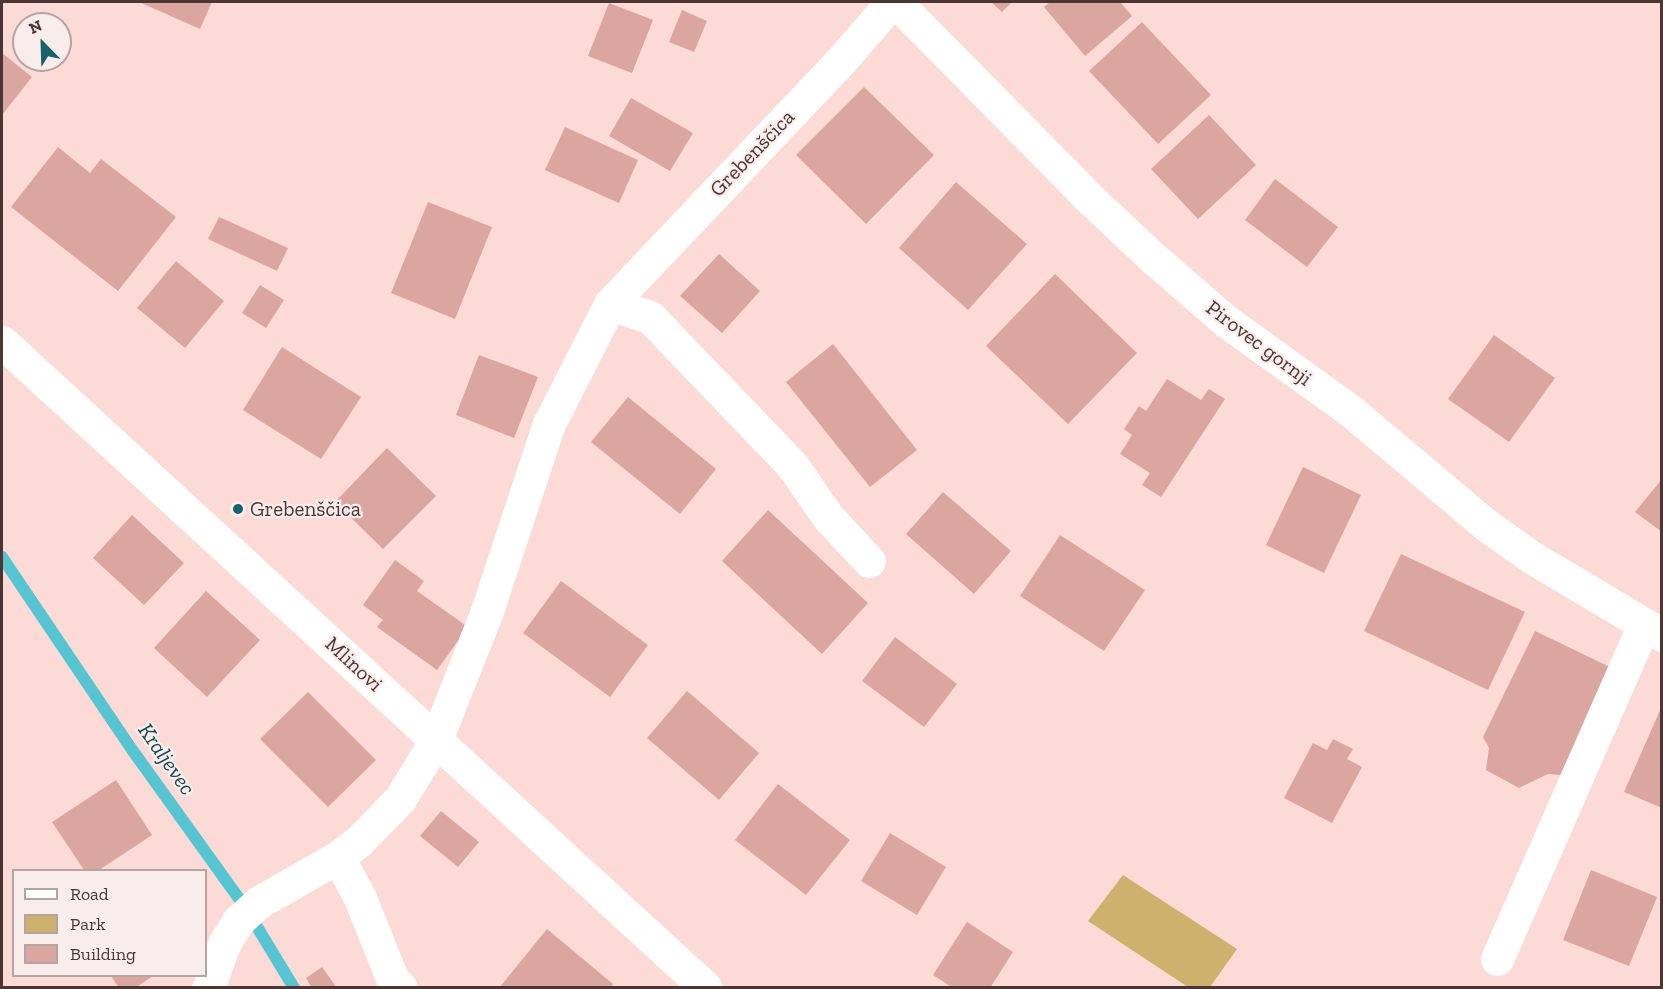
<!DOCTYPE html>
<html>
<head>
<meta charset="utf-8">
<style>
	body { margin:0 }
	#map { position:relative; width:1663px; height:989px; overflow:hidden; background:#fcdad6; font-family:"Zilla Slab",serif }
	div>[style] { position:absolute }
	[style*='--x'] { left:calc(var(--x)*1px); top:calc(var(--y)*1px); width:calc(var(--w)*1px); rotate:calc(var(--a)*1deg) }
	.green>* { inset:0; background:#cfb16e }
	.stream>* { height:12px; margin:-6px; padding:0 6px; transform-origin:6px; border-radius:6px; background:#57c4d1 }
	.building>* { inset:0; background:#dba6a0 }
	.minor>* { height:33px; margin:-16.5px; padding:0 16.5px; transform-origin:16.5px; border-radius:16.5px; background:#fff }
	.major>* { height:33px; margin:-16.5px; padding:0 16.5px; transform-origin:16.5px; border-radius:16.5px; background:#fff }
	.dots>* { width:16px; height:16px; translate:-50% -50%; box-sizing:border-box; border:3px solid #f9edec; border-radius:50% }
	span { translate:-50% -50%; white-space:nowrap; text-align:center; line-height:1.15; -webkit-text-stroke:4.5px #f9edec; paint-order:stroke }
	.street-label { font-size:21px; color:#4c3634 }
	.poi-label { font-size:21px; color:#4c3634 }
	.left { translate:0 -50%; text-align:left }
	.water-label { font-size:22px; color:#18494f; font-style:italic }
	.frame { position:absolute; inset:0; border:3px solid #4c3634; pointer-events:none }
	.legend { position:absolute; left:12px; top:869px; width:195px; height:108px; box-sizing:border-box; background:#f9edec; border:2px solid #b4a4a2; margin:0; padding:8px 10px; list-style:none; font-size:18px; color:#4c3634 }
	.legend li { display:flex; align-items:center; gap:12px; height:30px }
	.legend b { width:30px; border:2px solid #b4a4a2 }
	.north { position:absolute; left:12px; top:12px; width:60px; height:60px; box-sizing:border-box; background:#f9edec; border:2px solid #b4a4a2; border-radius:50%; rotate:337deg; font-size:16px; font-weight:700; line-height:24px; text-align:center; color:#4c3634 }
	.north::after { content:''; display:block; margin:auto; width:21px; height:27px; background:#16636c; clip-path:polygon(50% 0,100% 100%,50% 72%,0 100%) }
</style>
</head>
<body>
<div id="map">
	<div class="green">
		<div style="clip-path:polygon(1123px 875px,1237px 949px,1210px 987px,1188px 987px,1088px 921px)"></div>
	</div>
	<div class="stream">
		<div style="--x:2;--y:557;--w:234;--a:56"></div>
		<div style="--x:133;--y:751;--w:192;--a:54.3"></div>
		<div style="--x:245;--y:907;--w:95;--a:58.8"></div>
	</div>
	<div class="building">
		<div style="clip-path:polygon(139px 2px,212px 2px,200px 29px)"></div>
		<div style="clip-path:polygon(991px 2px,1012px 2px,1002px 12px)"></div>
		<div style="clip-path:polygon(1050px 2px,1120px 2px,1132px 16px,1085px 56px,1044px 7px)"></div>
		<div style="clip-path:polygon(609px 3px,653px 20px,632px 73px,588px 56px)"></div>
		<div style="clip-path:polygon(682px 10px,707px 21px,694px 52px,669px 42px)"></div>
		<div style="clip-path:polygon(1142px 22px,1211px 95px,1158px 144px,1089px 71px)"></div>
		<div style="clip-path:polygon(2px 53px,32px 77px,2px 115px)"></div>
		<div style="clip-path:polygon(864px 87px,934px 155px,866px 224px,796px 155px)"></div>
		<div style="clip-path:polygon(631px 98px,693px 133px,670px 171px,609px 136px)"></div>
		<div style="clip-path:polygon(1209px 115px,1256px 165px,1198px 219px,1151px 169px)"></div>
		<div style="clip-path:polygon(565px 127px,638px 160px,619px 203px,545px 170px)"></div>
		<div style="clip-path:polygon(58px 147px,90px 173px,101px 159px,176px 217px,118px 291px,11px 207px)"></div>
		<div style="clip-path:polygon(1275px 179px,1338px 227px,1307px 267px,1245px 220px)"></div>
		<div style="clip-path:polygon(956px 182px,1027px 244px,968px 310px,899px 248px)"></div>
		<div style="clip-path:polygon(428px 202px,492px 227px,455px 319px,391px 293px)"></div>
		<div style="clip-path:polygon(219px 217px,288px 248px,277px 271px,208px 239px)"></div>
		<div style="clip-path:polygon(719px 254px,760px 291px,722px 333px,680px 296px)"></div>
		<div style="clip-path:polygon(176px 261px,224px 301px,185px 348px,137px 308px)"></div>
		<div style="clip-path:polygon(1055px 274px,1137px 353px,1068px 424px,986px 346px)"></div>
		<div style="clip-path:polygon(260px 285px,284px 300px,266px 328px,242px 313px)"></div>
		<div style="clip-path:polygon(1494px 335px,1555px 378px,1509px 442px,1448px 399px)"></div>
		<div style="clip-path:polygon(833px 344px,917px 450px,870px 487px,786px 382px)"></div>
		<div style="clip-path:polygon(282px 347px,361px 397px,321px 459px,243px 410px)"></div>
		<div style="clip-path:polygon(479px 355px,538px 377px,514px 438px,456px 415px)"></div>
		<div style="clip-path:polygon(1167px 379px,1201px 400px,1209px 389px,1225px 399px,1161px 497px,1142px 485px,1150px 473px,1120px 454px,1132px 435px,1124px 429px,1139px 406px,1146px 411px)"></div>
		<div style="clip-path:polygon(628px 397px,716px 469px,680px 514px,591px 442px)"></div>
		<div style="clip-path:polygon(387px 448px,436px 496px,383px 549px,335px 502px)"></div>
		<div style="clip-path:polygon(1303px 467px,1361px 495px,1324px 573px,1266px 545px)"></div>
		<div style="clip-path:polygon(1662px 479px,1662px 532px,1635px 512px)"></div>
		<div style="clip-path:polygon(943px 492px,1011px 551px,974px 594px,906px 534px)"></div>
		<div style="clip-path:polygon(768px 510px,868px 603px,822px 654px,722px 561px)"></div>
		<div style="clip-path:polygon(132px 515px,184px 563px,144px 605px,93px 558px)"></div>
		<div style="clip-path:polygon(1060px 535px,1145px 590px,1104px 651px,1020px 596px)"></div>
		<div style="clip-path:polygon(1401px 554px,1525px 612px,1488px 690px,1364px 631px)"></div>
		<div style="clip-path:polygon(395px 560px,424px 581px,417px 591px,468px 627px,437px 670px,377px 627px,383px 620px,363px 605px)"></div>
		<div style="clip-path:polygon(561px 581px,648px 645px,610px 697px,523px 633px)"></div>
		<div style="clip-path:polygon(206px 591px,260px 640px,207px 697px,154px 648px)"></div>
		<div style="clip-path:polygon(1535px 631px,1612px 668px,1560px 775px,1548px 774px,1519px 788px,1486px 770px,1489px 748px,1483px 737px)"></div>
		<div style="clip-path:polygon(895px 637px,957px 684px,924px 727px,862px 681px)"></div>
		<div style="clip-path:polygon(687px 691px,759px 753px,719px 800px,647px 738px)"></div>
		<div style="clip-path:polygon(308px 692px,376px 760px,328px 807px,260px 739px)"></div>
		<div style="clip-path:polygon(1662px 706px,1662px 808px,1624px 792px)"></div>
		<div style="clip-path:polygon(1333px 739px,1353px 749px,1347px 759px,1362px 767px,1332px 823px,1284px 798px,1313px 743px,1327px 750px)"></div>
		<div style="clip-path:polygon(116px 780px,152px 835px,99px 870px,84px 870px,52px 822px)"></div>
		<div style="clip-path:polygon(778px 784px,850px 840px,806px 895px,735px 840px)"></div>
		<div style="clip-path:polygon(441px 811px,479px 842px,458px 867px,420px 836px)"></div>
		<div style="clip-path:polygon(890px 833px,946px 867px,917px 915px,861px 881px)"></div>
		<div style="clip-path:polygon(1591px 870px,1657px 897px,1629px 966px,1563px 940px)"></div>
		<div style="clip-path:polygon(967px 922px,1013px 952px,990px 988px,953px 988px,933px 975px)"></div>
		<div style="clip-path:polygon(547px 929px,613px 984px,610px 988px,499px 988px)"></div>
		<div style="clip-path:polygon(322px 967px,337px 988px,312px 988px,306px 978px)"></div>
		<div style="clip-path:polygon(111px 976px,153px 976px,135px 988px,119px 988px)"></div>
	</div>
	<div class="minor">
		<div style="--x:896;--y:2;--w:271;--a:45.4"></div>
		<div style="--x:1086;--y:195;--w:91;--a:43.2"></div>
		<div style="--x:1152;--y:257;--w:98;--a:40.9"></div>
		<div style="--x:1226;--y:321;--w:155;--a:35.8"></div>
		<div style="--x:1352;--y:412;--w:175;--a:40.1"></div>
		<div style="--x:1486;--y:525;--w:57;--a:35.1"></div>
		<div style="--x:1533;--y:558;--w:150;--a:30.8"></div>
		<div style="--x:610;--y:304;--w:42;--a:18"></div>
		<div style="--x:650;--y:317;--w:205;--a:46.2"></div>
		<div style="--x:792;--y:465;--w:63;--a:55.3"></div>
		<div style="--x:828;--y:517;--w:60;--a:47"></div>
		<div style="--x:338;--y:857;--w:47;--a:61.8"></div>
		<div style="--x:360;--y:898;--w:86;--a:68.2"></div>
		<div style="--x:392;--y:978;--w:13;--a:48"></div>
		<div style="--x:1497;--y:959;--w:366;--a:-66.3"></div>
		<div style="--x:208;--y:988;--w:49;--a:-69.7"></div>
		<div style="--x:225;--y:942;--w:25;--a:-58"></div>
		<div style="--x:238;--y:921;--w:28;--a:-42"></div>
		<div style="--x:259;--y:902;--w:91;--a:-29.7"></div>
		<div style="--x:338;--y:857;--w:26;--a:-37"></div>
		<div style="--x:359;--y:841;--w:59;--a:-45.7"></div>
		<div style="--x:400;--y:799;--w:69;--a:-58.6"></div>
		<div style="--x:436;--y:740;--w:136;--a:-68.4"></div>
		<div style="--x:486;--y:614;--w:200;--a:-71.7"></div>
		<div style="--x:549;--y:424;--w:135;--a:-63.1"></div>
		<div style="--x:610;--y:304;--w:340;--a:-46.5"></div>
		<div style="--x:844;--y:57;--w:73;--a:-48.9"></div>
	</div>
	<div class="major">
		<div style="--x:2;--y:342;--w:955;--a:42.54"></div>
	</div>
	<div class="dots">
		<div style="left:238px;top:509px;background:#16636c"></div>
	</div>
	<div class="street-label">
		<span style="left:752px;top:153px;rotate:-46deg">Grebenščica</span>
		<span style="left:1259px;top:343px;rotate:37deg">Pirovec gornji</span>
		<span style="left:354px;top:664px;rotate:43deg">Mlinovi</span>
	</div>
	<div class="poi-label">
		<span class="left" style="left:250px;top:509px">Grebenščica</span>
	</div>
	<div class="water-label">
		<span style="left:167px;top:759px;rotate:55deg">Kraljevec</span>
	</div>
	<div class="frame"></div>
	<ul class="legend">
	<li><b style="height:8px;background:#fff"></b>Road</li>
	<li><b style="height:16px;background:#cfb16e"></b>Park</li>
	<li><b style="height:16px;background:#dba6a0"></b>Building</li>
	</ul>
	<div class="north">N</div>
</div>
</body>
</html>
